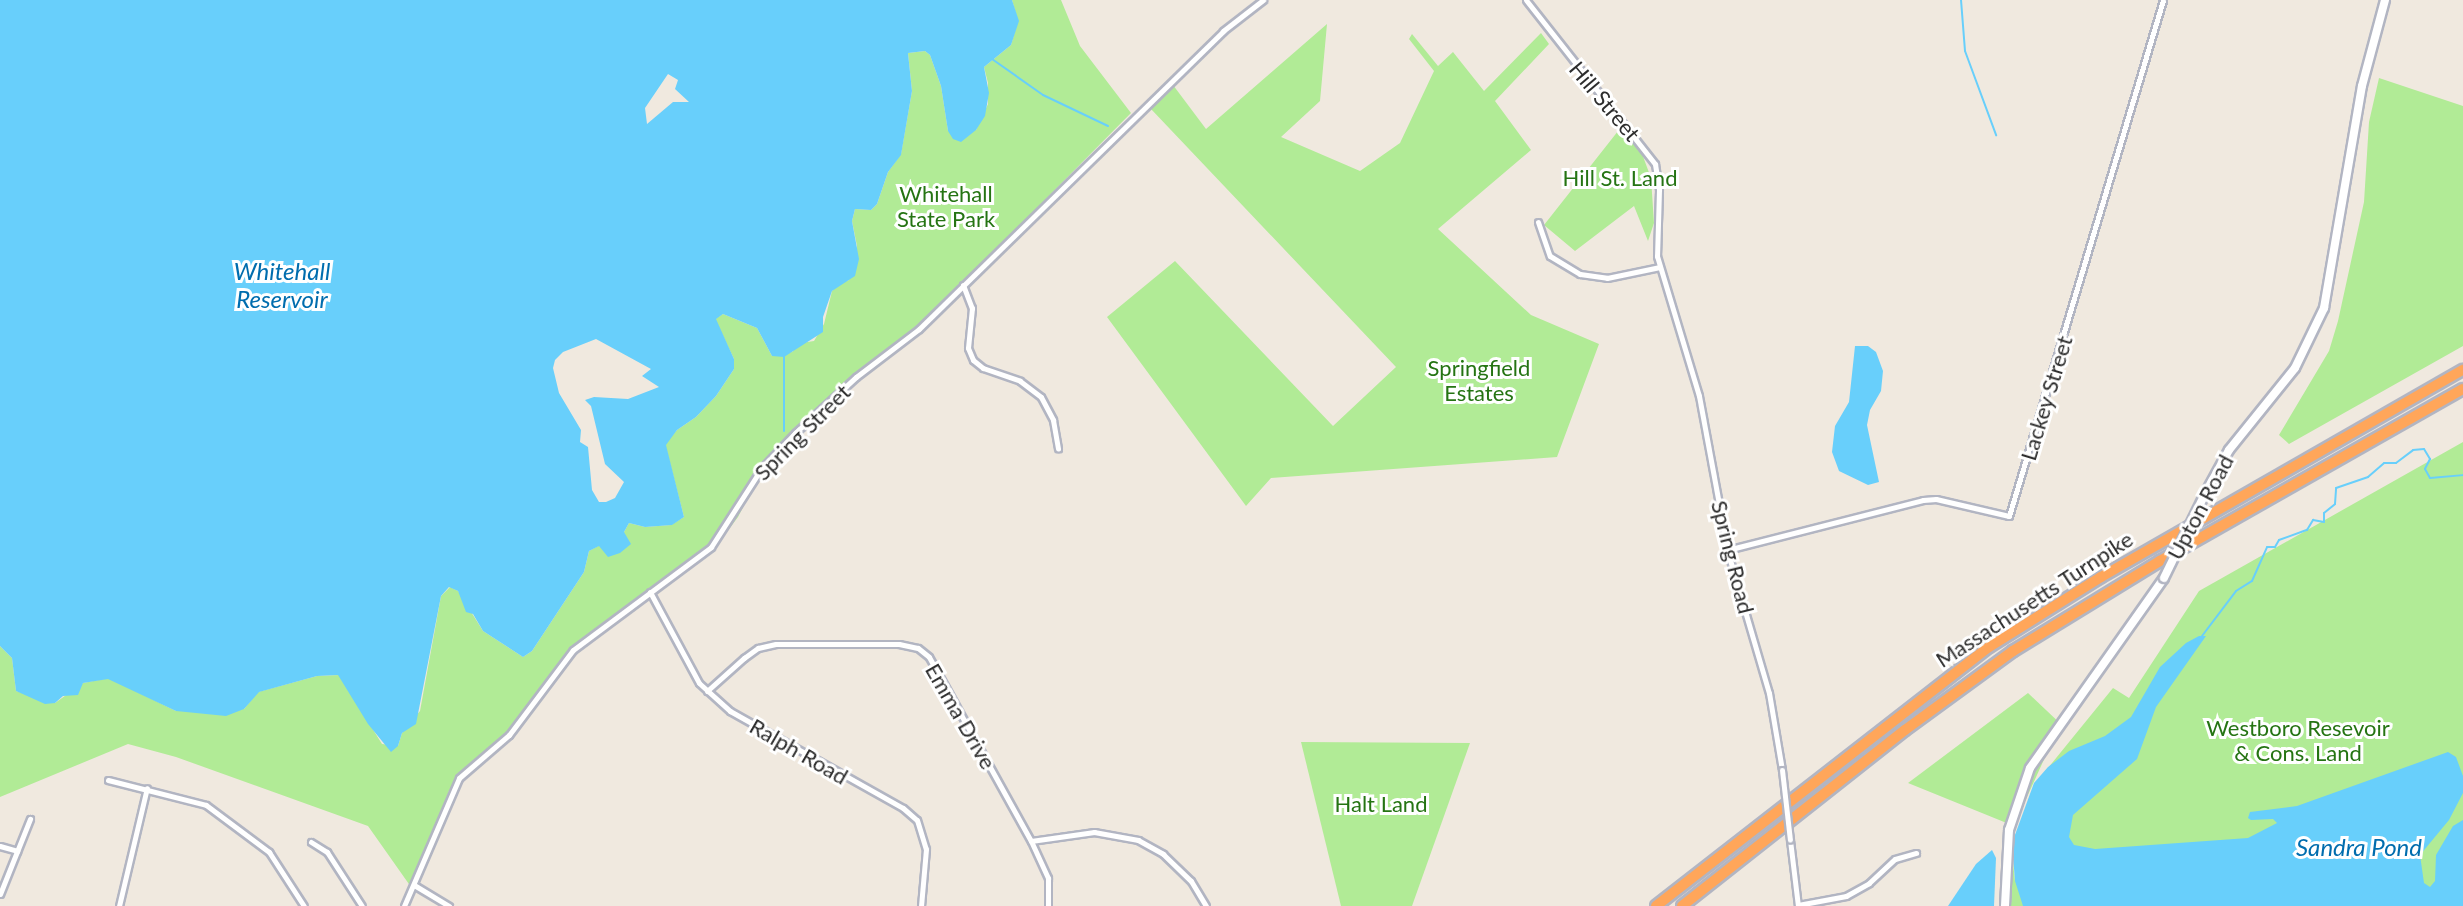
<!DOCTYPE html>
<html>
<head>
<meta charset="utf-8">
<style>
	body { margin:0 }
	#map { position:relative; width:2463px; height:906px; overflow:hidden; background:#f0e9df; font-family:Lato,sans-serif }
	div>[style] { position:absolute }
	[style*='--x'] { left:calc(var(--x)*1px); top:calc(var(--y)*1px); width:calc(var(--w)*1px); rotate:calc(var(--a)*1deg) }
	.green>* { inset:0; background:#b1eb96 }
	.water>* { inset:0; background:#68cffb }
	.stream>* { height:2px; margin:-1px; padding:0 1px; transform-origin:1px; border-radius:1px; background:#68cffb }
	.roads { filter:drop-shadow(2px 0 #b2b5c2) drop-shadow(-2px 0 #b2b5c2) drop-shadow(0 2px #b2b5c2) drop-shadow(0 -2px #b2b5c2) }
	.minor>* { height:5px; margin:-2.5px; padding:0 2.5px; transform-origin:2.5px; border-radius:2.5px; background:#fff }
	.secondary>* { height:8px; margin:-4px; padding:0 4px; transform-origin:4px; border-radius:4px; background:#fff }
	.motorway>* { height:10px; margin:-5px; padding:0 5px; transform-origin:5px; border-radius:5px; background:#ffa65a }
	.bridges { filter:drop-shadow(2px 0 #b2b5c2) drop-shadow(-2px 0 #b2b5c2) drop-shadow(0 2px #b2b5c2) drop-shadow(0 -2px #b2b5c2) }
	.minor-bridge>* { height:5px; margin:-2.5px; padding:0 2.5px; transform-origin:2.5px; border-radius:2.5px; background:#fff }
	.secondary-bridge>* { height:8px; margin:-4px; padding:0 4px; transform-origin:4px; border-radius:4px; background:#fff }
	span { translate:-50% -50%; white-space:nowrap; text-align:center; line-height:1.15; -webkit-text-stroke:6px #fff; paint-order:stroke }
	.street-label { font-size:22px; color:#2d2d2d }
	.park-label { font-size:22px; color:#257413 }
	.water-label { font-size:24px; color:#006dae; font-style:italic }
</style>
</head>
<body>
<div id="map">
	<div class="green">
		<div style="clip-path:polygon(1012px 0,1061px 0,1080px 46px,1131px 113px,914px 332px,818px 410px,762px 470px,738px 517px,720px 541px,585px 643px,518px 724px,461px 773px,449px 791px,411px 887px,368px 826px,176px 757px,128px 744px,0 797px,0 646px,12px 658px,16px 691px,55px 703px,83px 683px,109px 678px,176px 711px,244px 709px,258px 692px,317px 676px,339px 675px,382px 744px,398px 746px,402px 733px,420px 711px,441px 596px,450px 587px,458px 591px,483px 631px,523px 657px,532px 651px,584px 572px,589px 551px,624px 532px,629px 523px,645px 527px,671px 525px,684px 517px,665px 444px,677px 430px,696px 417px,716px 396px,734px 369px,734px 359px,715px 319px,723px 314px,757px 328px,772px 356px,792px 352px,801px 343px,814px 341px,824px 324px,832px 291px,841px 283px,849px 280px,857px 246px,852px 221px,855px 209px,871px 210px,877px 204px,888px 172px,901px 154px,912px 91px,908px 53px,925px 51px,930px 55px,941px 86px,948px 131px,976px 130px,988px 104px,988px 83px,984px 67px,1011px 45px,1018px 21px)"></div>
		<div style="clip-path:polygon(1327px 24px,1320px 101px,1281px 137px,1360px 171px,1400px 143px,1434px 71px,1409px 39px,1412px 34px,1438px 66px,1453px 52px,1484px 91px,1541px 33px,1549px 44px,1495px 101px,1531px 150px,1438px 229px,1531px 315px,1599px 344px,1557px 457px,1271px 478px,1246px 506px,1107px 317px,1175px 261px,1333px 426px,1396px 367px,1151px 109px,1173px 85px,1206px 129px)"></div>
		<div style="clip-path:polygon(2379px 78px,2463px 106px,2463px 346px,2289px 444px,2279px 435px,2329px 351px,2338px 321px,2364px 202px,2369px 122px)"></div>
		<div style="clip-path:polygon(1622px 126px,1641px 151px,1651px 178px,1654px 223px,1648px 241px,1634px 206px,1575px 251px,1544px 225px)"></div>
		<div style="clip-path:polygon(2463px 442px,2463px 906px,2011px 906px,2012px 853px,2015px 881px,2039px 779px,2113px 688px,2129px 698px,2199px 591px)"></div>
		<div style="clip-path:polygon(2028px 693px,2065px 728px,2046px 755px,2014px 826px,1908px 783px)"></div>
		<div style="clip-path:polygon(1301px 742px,1470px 743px,1412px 906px,1341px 906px)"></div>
	</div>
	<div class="water">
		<div style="clip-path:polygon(evenodd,0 0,1012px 0,1019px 21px,1011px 45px,984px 67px,989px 93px,985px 116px,976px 130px,961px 142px,953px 139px,948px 131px,941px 86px,930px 55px,925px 51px,908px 53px,912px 91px,901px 155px,888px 172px,877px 204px,871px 210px,855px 209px,852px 221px,859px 259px,855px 276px,832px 291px,823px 317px,823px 332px,784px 357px,772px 356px,757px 328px,723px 314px,716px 319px,734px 359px,734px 369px,716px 396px,696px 417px,677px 430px,666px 445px,684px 517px,672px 525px,645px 527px,629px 523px,624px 532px,631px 544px,620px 553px,608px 557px,599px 546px,589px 551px,584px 572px,532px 651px,523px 657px,483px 631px,473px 614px,466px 612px,458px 591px,449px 587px,441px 596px,416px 724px,402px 733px,398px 746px,391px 752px,368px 724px,338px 675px,317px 676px,259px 692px,244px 709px,226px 716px,176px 711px,108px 679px,83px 683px,78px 695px,63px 696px,55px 703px,45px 704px,16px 691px,12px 658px,0 646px,0 0,668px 74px,678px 80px,675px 89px,689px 102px,673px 102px,647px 124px,645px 108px,668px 74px,0 0,596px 339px,651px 369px,642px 376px,659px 387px,628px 399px,594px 397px,585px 400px,591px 406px,605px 464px,624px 482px,615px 498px,606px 502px,599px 502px,592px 490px,588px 447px,580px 442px,581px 430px,559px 393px,553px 368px,555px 360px,563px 352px,596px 339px)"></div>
		<div style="clip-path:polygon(1855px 346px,1868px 346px,1876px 352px,1883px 371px,1881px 391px,1870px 410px,1867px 425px,1879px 482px,1868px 485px,1839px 471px,1832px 452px,1835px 426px,1849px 402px)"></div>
		<div style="clip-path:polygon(2199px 636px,2206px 636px,2156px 707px,2137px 759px,2073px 815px,2069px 837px,2074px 845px,2095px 849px,2248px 838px,2277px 823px,2273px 819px,2251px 820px,2248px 818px,2250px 812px,2297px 806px,2448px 752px,2456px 757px,2463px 776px,2463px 793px,2449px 820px,2420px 855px,2424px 883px,2430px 887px,2435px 881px,2436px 855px,2453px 826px,2463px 820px,2463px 906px,2023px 906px,2015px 881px,2012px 843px,2034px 783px,2048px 767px,2069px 751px,2105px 736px,2131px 717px,2160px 667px,2186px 643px)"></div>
		<div style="clip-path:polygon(1992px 850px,1996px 858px,1994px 906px,1948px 906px,1976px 864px)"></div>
	</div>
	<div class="stream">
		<div style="--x:1961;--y:0;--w:51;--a:85.5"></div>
		<div style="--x:1965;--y:51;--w:90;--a:69.7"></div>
		<div style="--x:992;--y:59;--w:62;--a:35.2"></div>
		<div style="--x:1043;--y:95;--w:72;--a:25.5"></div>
		<div style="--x:784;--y:431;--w:75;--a:-90"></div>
		<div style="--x:2202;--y:636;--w:56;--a:-52.9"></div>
		<div style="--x:2236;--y:591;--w:19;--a:-32"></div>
		<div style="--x:2252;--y:581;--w:37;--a:-66"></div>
		<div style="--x:2267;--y:547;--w:8;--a:0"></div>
		<div style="--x:2275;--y:547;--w:8;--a:-60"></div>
		<div style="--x:2279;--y:540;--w:30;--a:-20"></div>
		<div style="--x:2307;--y:530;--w:12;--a:-59"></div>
		<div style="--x:2313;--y:520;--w:11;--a:10"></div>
		<div style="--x:2324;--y:522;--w:9;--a:-90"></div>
		<div style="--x:2324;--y:513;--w:14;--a:-39"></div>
		<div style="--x:2335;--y:504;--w:16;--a:-86"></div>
		<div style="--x:2336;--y:488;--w:34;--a:-19"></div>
		<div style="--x:2368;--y:477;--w:21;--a:-41"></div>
		<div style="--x:2384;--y:463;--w:12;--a:0"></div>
		<div style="--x:2396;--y:463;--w:21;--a:-37"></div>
		<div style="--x:2413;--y:450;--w:11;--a:-5"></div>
		<div style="--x:2424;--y:449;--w:12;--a:59"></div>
		<div style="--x:2430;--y:459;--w:11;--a:117"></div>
		<div style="--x:2425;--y:469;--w:10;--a:61"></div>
		<div style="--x:2430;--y:478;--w:33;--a:-5"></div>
	</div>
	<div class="roads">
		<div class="minor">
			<div style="--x:1526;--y:0;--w:209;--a:51.8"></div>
			<div style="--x:1655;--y:164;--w:26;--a:81"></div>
			<div style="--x:1659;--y:190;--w:66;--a:91.7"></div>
			<div style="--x:1657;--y:256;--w:146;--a:73.3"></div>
			<div style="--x:1699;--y:396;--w:160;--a:79.5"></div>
			<div style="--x:1728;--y:553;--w:146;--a:73.7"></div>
			<div style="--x:1769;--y:693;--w:78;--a:80.4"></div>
			<div style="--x:1538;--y:222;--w:36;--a:71"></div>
			<div style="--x:1550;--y:256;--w:35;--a:31"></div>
			<div style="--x:1580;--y:274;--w:27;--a:8"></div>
			<div style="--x:1607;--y:278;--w:54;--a:-11.7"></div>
			<div style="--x:963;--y:285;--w:25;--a:69"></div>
			<div style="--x:972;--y:308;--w:40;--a:95.7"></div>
			<div style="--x:968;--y:348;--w:13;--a:67"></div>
			<div style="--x:973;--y:360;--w:13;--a:39"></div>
			<div style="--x:983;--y:368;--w:39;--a:19"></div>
			<div style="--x:1020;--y:381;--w:26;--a:37"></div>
			<div style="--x:1041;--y:397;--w:26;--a:62"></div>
			<div style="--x:1053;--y:420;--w:29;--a:80"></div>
			<div style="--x:1727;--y:550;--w:202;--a:-14.3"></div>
			<div style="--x:1923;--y:500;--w:13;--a:-4"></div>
			<div style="--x:1936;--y:499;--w:75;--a:13.1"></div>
			<div style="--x:2009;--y:516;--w:538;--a:-73.38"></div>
			<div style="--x:650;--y:592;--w:103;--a:61.7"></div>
			<div style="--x:699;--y:683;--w:42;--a:42.1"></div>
			<div style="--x:730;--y:711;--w:198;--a:29.3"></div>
			<div style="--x:903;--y:808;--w:18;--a:41"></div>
			<div style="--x:917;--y:820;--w:30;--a:73"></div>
			<div style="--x:926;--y:849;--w:57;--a:95"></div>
			<div style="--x:707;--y:691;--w:50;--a:-41.7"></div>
			<div style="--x:744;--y:658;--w:17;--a:-36"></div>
			<div style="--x:758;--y:648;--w:18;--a:-13"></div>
			<div style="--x:776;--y:644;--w:123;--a:0"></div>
			<div style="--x:899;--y:644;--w:19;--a:12"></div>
			<div style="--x:918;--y:648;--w:14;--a:39"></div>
			<div style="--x:929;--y:657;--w:210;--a:61"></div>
			<div style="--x:1031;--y:841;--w:41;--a:65.3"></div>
			<div style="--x:1048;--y:878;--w:28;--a:90"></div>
			<div style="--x:108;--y:780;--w:101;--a:14.3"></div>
			<div style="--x:206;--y:805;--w:79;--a:36.7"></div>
			<div style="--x:269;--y:852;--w:64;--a:57.1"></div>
			<div style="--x:1790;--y:840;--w:66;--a:83.1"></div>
			<div style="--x:1031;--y:841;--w:64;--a:-8.1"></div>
			<div style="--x:1094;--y:832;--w:45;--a:10.3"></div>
			<div style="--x:1138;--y:840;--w:29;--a:29"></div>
			<div style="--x:1163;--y:854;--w:39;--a:44"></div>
			<div style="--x:1191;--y:881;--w:29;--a:59"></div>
			<div style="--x:311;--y:842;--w:19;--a:32"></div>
			<div style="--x:327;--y:852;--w:64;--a:57.1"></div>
			<div style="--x:0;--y:846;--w:18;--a:16"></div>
			<div style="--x:414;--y:885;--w:41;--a:31"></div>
			<div style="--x:0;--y:894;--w:81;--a:-68.2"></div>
			<div style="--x:1798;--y:905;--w:49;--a:-10.6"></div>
			<div style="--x:1846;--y:896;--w:26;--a:-29"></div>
			<div style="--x:1869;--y:883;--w:35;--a:-43"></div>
			<div style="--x:1895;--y:859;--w:22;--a:-16"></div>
			<div style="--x:119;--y:906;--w:121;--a:-76.7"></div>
			<div style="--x:404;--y:906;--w:139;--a:-66.7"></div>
			<div style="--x:459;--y:778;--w:66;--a:-40.7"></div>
			<div style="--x:509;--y:735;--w:106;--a:-53"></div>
			<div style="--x:573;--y:650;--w:172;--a:-36.7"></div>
			<div style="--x:711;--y:547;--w:93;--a:-57.3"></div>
			<div style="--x:761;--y:469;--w:50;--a:-46.6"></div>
			<div style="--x:795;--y:433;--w:83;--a:-42.6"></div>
			<div style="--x:856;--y:377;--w:79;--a:-37.3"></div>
			<div style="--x:919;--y:329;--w:426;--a:-44.4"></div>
			<div style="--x:1223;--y:31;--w:51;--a:-37.8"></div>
		</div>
		<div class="secondary">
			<div style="--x:2205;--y:494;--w:50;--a:-61.4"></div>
			<div style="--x:2229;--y:450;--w:105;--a:-51.2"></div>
			<div style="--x:2295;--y:368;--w:67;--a:-64.2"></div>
			<div style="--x:2324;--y:308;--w:225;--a:-80.3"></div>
			<div style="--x:2362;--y:86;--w:89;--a:-75"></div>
			<div style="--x:2005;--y:906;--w:76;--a:-87"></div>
			<div style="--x:2009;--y:830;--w:65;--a:-71.3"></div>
			<div style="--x:2030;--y:768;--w:232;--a:-54.8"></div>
		</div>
		<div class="motorway">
			<div style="--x:1656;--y:906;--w:422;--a:-37.9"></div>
			<div style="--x:1989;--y:647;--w:132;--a:-32"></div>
			<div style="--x:2101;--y:577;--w:417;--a:-29.8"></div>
			<div style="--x:1682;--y:906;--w:284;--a:-38.3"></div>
			<div style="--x:1905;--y:730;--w:134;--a:-36.2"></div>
			<div style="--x:2013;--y:651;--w:172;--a:-31.5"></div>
			<div style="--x:2160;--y:561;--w:348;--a:-29.6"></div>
		</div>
	</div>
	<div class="bridges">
		<div class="minor-bridge">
			<div style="--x:1782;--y:770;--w:70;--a:83.5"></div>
		</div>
		<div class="secondary-bridge">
			<div style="--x:2164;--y:578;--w:93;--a:-64"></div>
		</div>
	</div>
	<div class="street-label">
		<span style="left:1605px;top:101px;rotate:50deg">Hill Street</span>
		<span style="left:2046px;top:398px;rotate:-73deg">Lackey Street</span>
		<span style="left:802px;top:432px;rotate:-45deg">Spring Street</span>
		<span style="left:2200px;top:507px;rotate:-62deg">Upton Road</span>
		<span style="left:1733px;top:557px;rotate:76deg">Spring Road</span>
		<span style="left:2034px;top:599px;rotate:-33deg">Massachusetts Turnpike</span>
		<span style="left:961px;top:716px;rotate:60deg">Emma Drive</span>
		<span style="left:799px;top:751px;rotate:30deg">Ralph Road</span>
	</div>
	<div class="park-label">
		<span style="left:1620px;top:178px">Hill St. Land</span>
		<span style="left:946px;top:206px">Whitehall<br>State Park</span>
		<span style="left:1479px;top:380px">Springfield<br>Estates</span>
		<span style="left:2298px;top:740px">Westboro Resevoir<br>&amp; Cons. Land</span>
		<span style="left:1381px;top:804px">Halt Land</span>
	</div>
	<div class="water-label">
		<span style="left:282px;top:285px">Whitehall<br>Reservoir</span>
		<span style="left:2359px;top:847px">Sandra Pond</span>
	</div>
</div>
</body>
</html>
